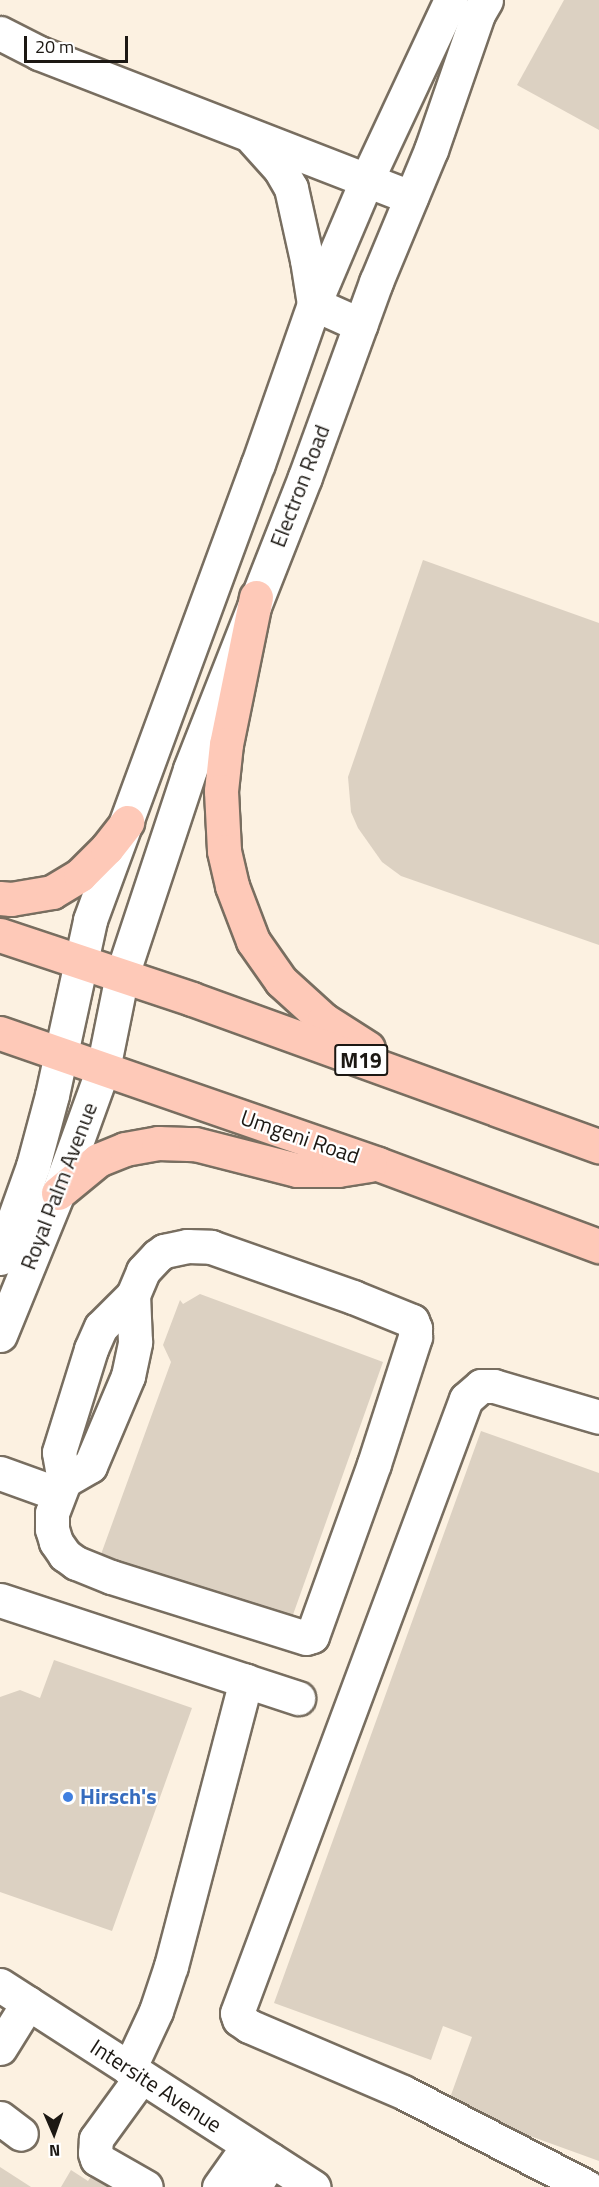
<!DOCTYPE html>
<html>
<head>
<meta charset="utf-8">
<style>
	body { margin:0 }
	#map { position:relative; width:599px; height:2187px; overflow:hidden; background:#fcf1e1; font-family:"Titillium Web",sans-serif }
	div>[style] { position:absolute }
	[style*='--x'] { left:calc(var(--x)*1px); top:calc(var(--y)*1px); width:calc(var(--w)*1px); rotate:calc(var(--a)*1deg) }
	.building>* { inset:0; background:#dcd1c2 }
	.roads { filter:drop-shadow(2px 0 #786e60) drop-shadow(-2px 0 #786e60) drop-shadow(0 2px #786e60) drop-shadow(0 -2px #786e60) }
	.minor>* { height:33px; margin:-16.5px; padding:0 16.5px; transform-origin:16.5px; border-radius:16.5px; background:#fff }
	.highway>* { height:33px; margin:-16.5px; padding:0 16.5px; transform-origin:16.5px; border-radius:16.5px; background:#fec9b8 }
	.dots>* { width:16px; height:16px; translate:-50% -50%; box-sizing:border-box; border:3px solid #fff; border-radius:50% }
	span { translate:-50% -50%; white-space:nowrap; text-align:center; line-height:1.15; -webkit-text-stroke:4.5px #fff; paint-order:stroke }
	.shield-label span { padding:2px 4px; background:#fff; border:2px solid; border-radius:4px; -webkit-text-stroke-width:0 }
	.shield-label { font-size:21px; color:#1c1813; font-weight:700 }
	.street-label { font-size:22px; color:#1c1813 }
	.shop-label { font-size:22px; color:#366cbe; font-weight:700 }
	.left { translate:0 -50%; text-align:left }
	.north { position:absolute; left:24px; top:2103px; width:60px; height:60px; -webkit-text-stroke:4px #fff; paint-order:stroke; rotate:178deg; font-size:16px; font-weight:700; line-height:24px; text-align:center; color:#1c1813 }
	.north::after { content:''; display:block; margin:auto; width:21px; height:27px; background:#1c1813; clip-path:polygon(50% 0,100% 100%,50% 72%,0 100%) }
	.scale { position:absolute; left:24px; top:36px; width:104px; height:27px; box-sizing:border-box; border:3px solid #1c1813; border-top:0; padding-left:8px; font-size:18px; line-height:21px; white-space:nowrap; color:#1c1813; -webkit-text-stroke:4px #fff; paint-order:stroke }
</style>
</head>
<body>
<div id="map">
	<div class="building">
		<div style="clip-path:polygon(564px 0,599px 0,599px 130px,517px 85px)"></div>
		<div style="clip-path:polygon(423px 560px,599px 623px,599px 945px,401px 876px,382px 862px,358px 828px,351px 812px,348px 777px)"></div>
		<div style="clip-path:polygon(200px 1294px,383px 1362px,289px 1626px,100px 1557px,171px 1362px,163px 1345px,180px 1300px,183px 1304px)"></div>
		<div style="clip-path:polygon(481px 1431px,599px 1473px,599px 2161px,447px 2106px,472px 2037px,443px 2026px,431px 2060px,274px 2003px)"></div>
		<div style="clip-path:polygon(54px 1660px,192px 1708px,112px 1931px,0 1892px,0 1697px,20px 1690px,40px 1698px)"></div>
		<div style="clip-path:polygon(0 2167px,31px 2187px,0 2187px)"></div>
		<div style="clip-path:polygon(71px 2170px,88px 2181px,95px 2170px,123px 2187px,61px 2187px)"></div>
	</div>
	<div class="roads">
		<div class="minor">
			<div style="--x:0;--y:33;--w:44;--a:27.1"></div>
			<div style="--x:39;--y:53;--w:399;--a:21.2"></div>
			<div style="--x:253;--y:139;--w:40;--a:48"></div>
			<div style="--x:280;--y:169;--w:22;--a:60"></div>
			<div style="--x:291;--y:188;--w:74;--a:77.5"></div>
			<div style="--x:307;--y:260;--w:45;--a:81"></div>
			<div style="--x:314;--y:304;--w:51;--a:24.1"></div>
			<div style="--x:187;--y:1246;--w:24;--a:2"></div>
			<div style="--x:211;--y:1247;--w:151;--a:19.4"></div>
			<div style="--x:353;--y:1297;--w:64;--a:22.1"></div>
			<div style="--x:412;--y:1321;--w:8;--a:67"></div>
			<div style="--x:415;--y:1328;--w:9;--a:90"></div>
			<div style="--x:415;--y:1337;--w:133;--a:107.9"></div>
			<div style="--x:374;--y:1464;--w:183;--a:109.8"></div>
			<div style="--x:312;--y:1636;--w:6;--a:162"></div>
			<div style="--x:306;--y:1638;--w:204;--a:-162.6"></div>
			<div style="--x:111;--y:1577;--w:38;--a:-158"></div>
			<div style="--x:76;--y:1563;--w:14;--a:-144"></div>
			<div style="--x:65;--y:1555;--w:16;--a:-125"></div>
			<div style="--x:56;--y:1542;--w:14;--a:-107"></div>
			<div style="--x:52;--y:1529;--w:16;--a:-90"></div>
			<div style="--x:52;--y:1513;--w:34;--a:-69"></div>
			<div style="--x:64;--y:1481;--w:29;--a:-100"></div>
			<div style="--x:59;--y:1452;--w:108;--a:-72.7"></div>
			<div style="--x:91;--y:1349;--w:24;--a:-66"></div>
			<div style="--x:101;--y:1327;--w:45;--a:-45"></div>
			<div style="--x:133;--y:1295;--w:26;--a:-67"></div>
			<div style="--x:143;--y:1271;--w:21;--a:-47"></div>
			<div style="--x:157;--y:1256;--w:9;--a:-36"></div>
			<div style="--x:164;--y:1251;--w:24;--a:-12"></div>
			<div style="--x:0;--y:1258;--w:98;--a:-70.3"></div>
			<div style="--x:33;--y:1166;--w:73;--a:-75"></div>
			<div style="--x:52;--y:1095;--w:179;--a:-77.7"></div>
			<div style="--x:90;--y:920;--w:486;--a:-69.8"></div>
			<div style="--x:258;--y:464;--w:170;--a:-70.7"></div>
			<div style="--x:314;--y:304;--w:136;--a:-67"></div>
			<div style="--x:367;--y:179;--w:198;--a:-64.9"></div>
			<div style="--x:0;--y:1335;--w:153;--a:-67.8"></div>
			<div style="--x:58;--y:1193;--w:132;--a:-70.1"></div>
			<div style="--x:103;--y:1069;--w:96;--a:-78.6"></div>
			<div style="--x:122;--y:975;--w:217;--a:-71.7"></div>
			<div style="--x:190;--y:769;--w:314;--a:-68.5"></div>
			<div style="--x:305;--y:477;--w:208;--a:-70"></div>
			<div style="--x:376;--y:282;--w:143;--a:-67.4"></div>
			<div style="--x:431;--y:150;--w:144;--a:-70.9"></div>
			<div style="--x:478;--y:14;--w:16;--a:-60"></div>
			<div style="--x:0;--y:1473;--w:62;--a:19.9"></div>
			<div style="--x:64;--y:1481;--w:30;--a:-30"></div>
			<div style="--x:90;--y:1466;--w:98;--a:-67.1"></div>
			<div style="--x:128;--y:1376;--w:35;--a:-78"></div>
			<div style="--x:135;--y:1342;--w:47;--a:-92.4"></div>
			<div style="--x:0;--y:1600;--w:259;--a:18.2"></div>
			<div style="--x:0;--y:1985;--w:373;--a:32.8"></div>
			<div style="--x:0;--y:2048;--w:53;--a:-58.1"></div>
			<div style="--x:129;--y:2069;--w:64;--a:-65"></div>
			<div style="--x:156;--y:2011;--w:47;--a:-71.6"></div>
			<div style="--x:171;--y:1966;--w:295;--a:-75.3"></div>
			<div style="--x:246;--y:1681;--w:55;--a:18.1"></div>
			<div style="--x:141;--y:2077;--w:77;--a:126"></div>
			<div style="--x:96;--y:2139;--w:14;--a:94"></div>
			<div style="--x:95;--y:2153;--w:6;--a:72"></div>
			<div style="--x:97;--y:2159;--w:56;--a:29.7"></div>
			<div style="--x:0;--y:2118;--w:26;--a:37"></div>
			<div style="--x:219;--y:2187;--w:50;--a:-54.7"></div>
			<div style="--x:254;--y:2187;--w:32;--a:-58"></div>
			<div style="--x:587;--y:2187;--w:207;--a:-152.7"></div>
			<div style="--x:403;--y:2092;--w:168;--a:-156.8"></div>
			<div style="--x:249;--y:2026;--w:12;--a:-145"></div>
			<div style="--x:239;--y:2019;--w:6;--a:-108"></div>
			<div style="--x:237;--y:2013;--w:655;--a:-69.55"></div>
			<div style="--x:466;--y:1399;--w:20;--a:-41"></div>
			<div style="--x:481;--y:1386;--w:13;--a:0"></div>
			<div style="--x:494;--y:1386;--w:109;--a:16.4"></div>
		</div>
		<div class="highway">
			<div style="--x:256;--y:597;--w:150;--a:101.5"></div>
			<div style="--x:226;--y:744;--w:47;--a:96.1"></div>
			<div style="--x:221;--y:791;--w:60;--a:87.1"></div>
			<div style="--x:224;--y:851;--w:36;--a:77"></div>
			<div style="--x:232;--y:886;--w:59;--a:69.1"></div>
			<div style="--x:253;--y:941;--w:49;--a:55"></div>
			<div style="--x:281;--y:981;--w:58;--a:42.2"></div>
			<div style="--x:324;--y:1020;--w:52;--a:32.5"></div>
			<div style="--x:0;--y:898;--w:11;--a:5"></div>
			<div style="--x:11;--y:899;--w:42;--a:-9.7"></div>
			<div style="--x:52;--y:892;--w:33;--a:-31"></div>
			<div style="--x:80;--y:875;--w:38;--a:-45"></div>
			<div style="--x:107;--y:848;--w:33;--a:-52"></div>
			<div style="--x:0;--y:935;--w:202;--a:18.4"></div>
			<div style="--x:192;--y:999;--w:433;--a:19.9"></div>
			<div style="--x:0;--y:1033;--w:400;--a:19.1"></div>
			<div style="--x:378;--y:1164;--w:236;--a:20.4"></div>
			<div style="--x:58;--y:1193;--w:52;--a:-39.5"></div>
			<div style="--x:98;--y:1160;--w:29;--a:-22"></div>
			<div style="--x:125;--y:1149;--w:34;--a:-10"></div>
			<div style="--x:158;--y:1143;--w:37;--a:2"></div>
			<div style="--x:195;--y:1144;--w:105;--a:14.3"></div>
			<div style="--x:297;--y:1170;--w:41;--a:0"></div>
			<div style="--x:338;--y:1170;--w:32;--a:-9"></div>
		</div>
	</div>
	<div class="dots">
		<div style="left:68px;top:1797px;background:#3f7fe0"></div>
	</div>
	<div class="shield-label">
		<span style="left:361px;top:1060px">M19</span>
	</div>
	<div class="street-label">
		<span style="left:300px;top:486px;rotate:-69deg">Electron Road</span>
		<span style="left:300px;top:1137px;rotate:19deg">Umgeni Road</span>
		<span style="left:59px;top:1186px;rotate:-69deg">Royal Palm Avenue</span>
		<span style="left:156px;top:2086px;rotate:33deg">Intersite Avenue</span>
	</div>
	<div class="shop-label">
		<span class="left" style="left:80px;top:1797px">Hirsch's</span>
	</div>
	<div class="north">N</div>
	<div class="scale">20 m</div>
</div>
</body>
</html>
